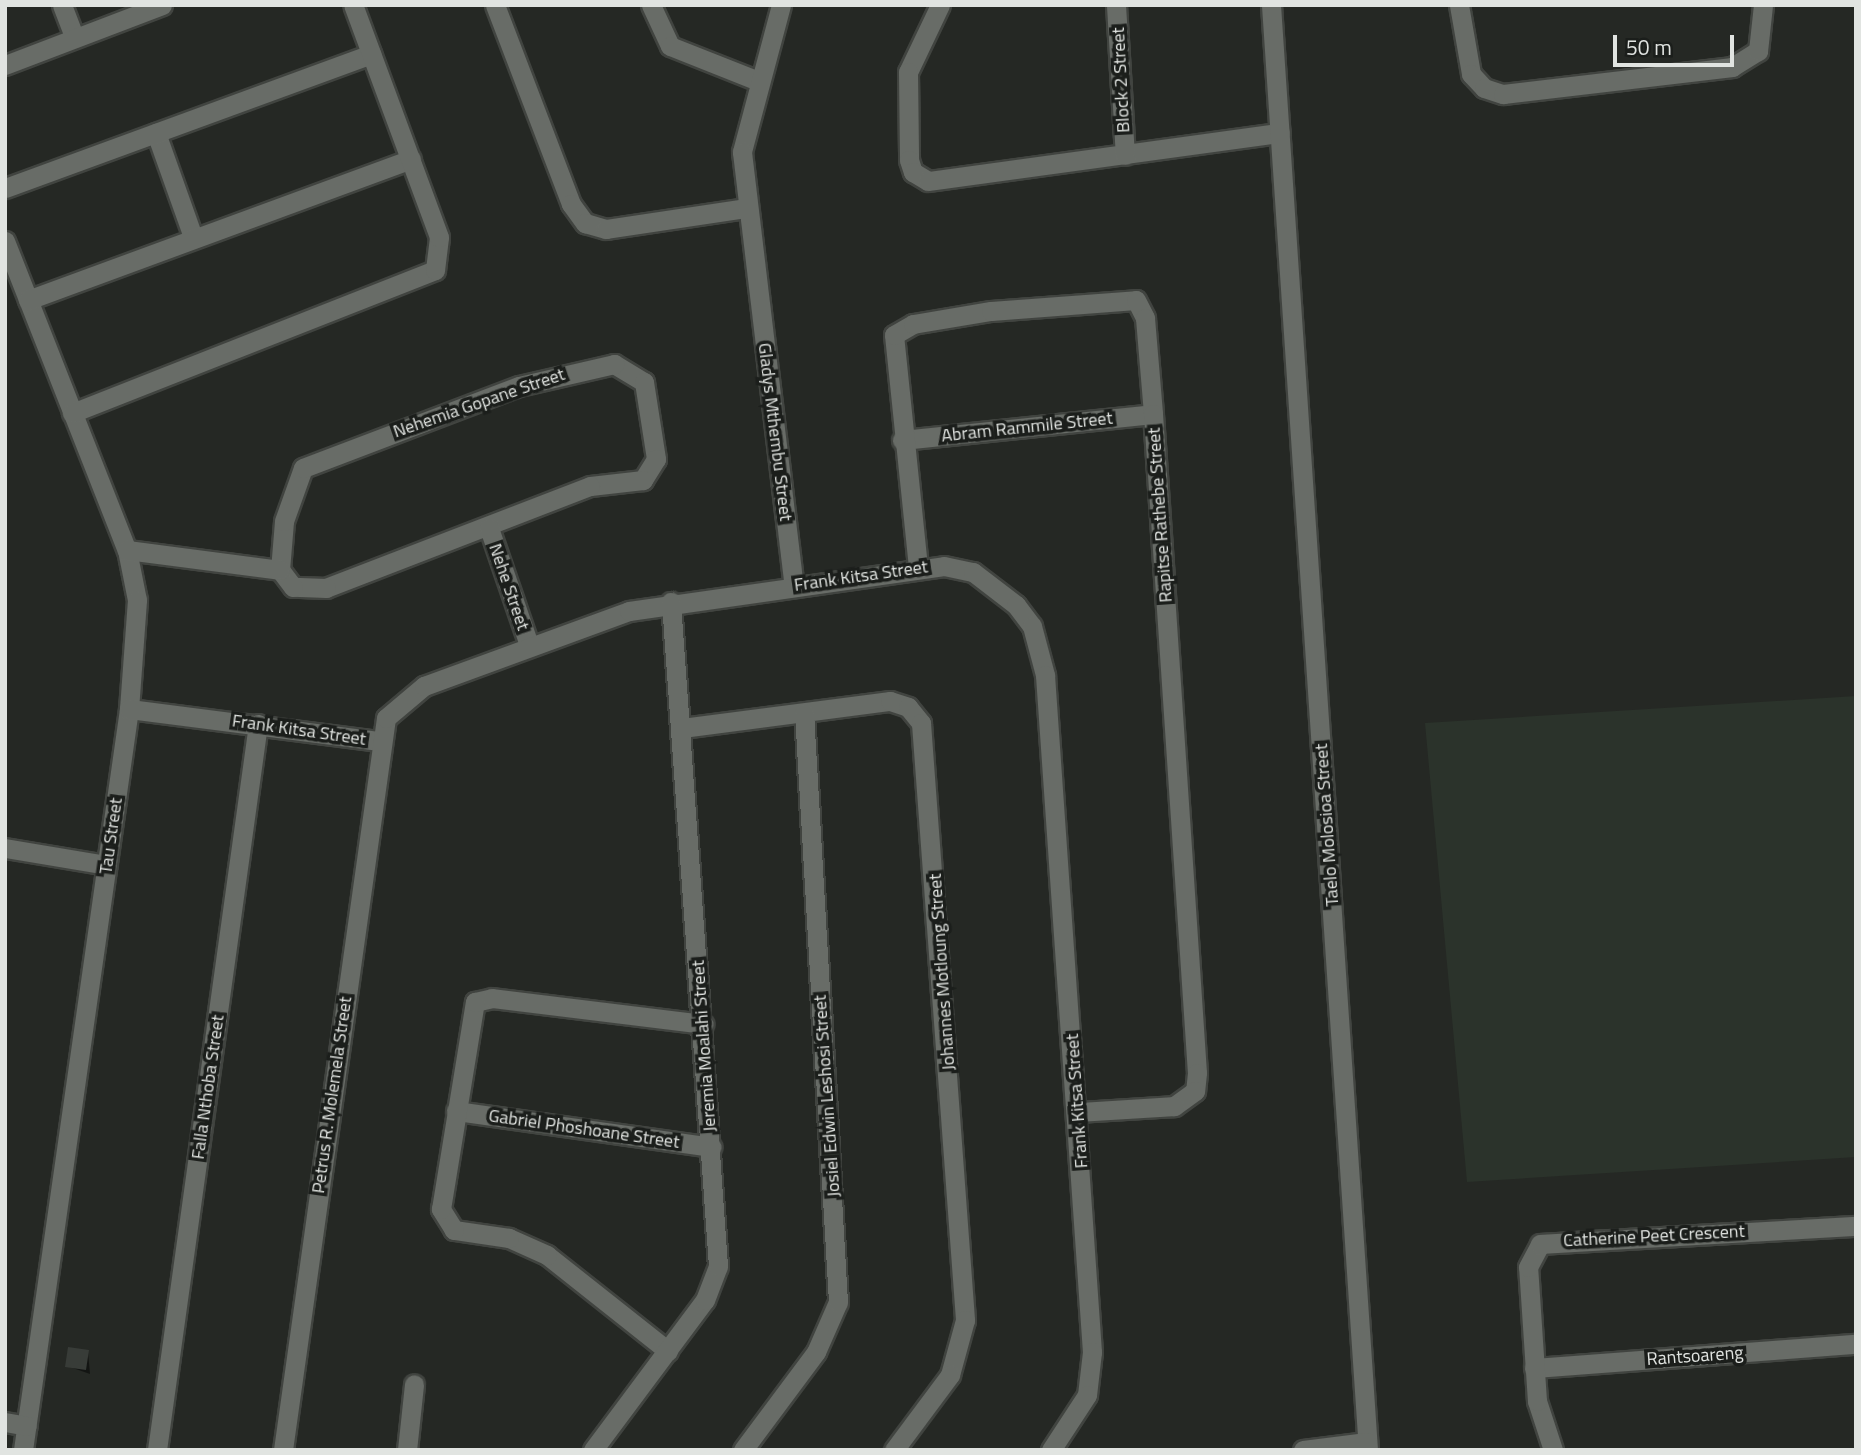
<!DOCTYPE html>
<html>
<head>
<meta charset="utf-8">
<style>
	body { margin:0 }
	#map { position:relative; width:1861px; height:1455px; overflow:hidden; background:#252824; font-family:"Titillium Web",sans-serif }
	div>[style] { position:absolute }
	[style*='--x'] { left:calc(var(--x)*1px); top:calc(var(--y)*1px); width:calc(var(--w)*1px); rotate:calc(var(--a)*1deg) }
	.built>* { inset:0; background:#2b332b }
	.shadow>* { inset:0; background:#0007 }
	.building>* { inset:0; background:#383c38 }
	.roads { filter:drop-shadow(2px 0 #414440) drop-shadow(-2px 0 #414440) drop-shadow(0 2px #414440) drop-shadow(0 -2px #414440) }
	.minor>* { height:19px; margin:-9.5px; padding:0 9.5px; transform-origin:9.5px; border-radius:9.5px; background:#686c67 }
	span { translate:-50% -50%; white-space:nowrap; text-align:center; line-height:1.15; -webkit-text-stroke:7px #1b1e1b; paint-order:stroke }
	.street-label { font-size:18px; color:#e1e4e1 }
	.frame { position:absolute; inset:0; border:7px solid #e1e4e1; pointer-events:none }
	.scale { position:absolute; left:1613px; top:35px; width:121px; height:32px; box-sizing:border-box; border:4px solid #e1e4e1; border-top:0; padding-left:9px; font-size:21px; line-height:24px; white-space:nowrap; color:#e1e4e1; -webkit-text-stroke:5px #1b1e1b; paint-order:stroke }
</style>
</head>
<body>
<div id="map">
	<div class="built">
		<div style="clip-path:polygon(1856px 696px,1856px 1157px,1467px 1182px,1425px 723px)"></div>
	</div>
	<div class="shadow">
		<div style="clip-path:polygon(88px 1352px,90px 1374px,67px 1366px)"></div>
	</div>
	<div class="building">
		<div style="clip-path:polygon(68px 1347px,89px 1350px,86px 1370px,65px 1367px)"></div>
	</div>
	<div class="roads">
		<div class="minor">
			<div style="--x:62;--y:5;--w:34;--a:69"></div>
			<div style="--x:495;--y:5;--w:213;--a:69.1"></div>
			<div style="--x:571;--y:204;--w:24;--a:54"></div>
			<div style="--x:585;--y:223;--w:22;--a:16"></div>
			<div style="--x:606;--y:229;--w:143;--a:-8.5"></div>
			<div style="--x:651;--y:5;--w:45;--a:65.1"></div>
			<div style="--x:670;--y:46;--w:92;--a:21.6"></div>
			<div style="--x:781;--y:5;--w:152;--a:104.9"></div>
			<div style="--x:742;--y:152;--w:436;--a:83.2"></div>
			<div style="--x:940;--y:5;--w:74;--a:115.5"></div>
			<div style="--x:908;--y:72;--w:88;--a:89.3"></div>
			<div style="--x:909;--y:160;--w:13;--a:72"></div>
			<div style="--x:913;--y:172;--w:17;--a:31"></div>
			<div style="--x:928;--y:181;--w:355;--a:-7.8"></div>
			<div style="--x:1116;--y:5;--w:150;--a:86.6"></div>
			<div style="--x:1271;--y:5;--w:1448;--a:86.16"></div>
			<div style="--x:1459;--y:5;--w:70;--a:80.1"></div>
			<div style="--x:1471;--y:74;--w:19;--a:47"></div>
			<div style="--x:1484;--y:88;--w:20;--a:18"></div>
			<div style="--x:1503;--y:94;--w:231;--a:-6.7"></div>
			<div style="--x:1732;--y:67;--w:31;--a:-32"></div>
			<div style="--x:1758;--y:51;--w:46;--a:-83.8"></div>
			<div style="--x:5;--y:65;--w:168;--a:-20.9"></div>
			<div style="--x:156;--y:133;--w:110;--a:70.4"></div>
			<div style="--x:5;--y:188;--w:390;--a:-20.1"></div>
			<div style="--x:5;--y:241;--w:332;--a:68.5"></div>
			<div style="--x:127;--y:550;--w:51;--a:78.7"></div>
			<div style="--x:137;--y:600;--w:109;--a:94.2"></div>
			<div style="--x:129;--y:709;--w:749;--a:98.14"></div>
			<div style="--x:28;--y:300;--w:408;--a:-20.2"></div>
			<div style="--x:614;--y:364;--w:35;--a:31"></div>
			<div style="--x:644;--y:382;--w:78;--a:81.1"></div>
			<div style="--x:656;--y:459;--w:25;--a:122"></div>
			<div style="--x:643;--y:480;--w:53;--a:173.5"></div>
			<div style="--x:590;--y:486;--w:283;--a:158.9"></div>
			<div style="--x:326;--y:588;--w:33;--a:-178"></div>
			<div style="--x:293;--y:587;--w:21;--a:-127"></div>
			<div style="--x:280;--y:570;--w:49;--a:-85.3"></div>
			<div style="--x:284;--y:521;--w:56;--a:-70.3"></div>
			<div style="--x:303;--y:468;--w:231;--a:-20.8"></div>
			<div style="--x:519;--y:386;--w:98;--a:-13"></div>
			<div style="--x:72;--y:413;--w:390;--a:-21.5"></div>
			<div style="--x:435;--y:270;--w:33;--a:-83"></div>
			<div style="--x:439;--y:237;--w:247;--a:-110.3"></div>
			<div style="--x:902;--y:440;--w:252;--a:-5.9"></div>
			<div style="--x:489;--y:528;--w:124;--a:71.1"></div>
			<div style="--x:127;--y:550;--w:154;--a:7.4"></div>
			<div style="--x:918;--y:567;--w:233;--a:-95.9"></div>
			<div style="--x:894;--y:335;--w:22;--a:-30"></div>
			<div style="--x:913;--y:324;--w:79;--a:-9.5"></div>
			<div style="--x:991;--y:311;--w:145;--a:-4.3"></div>
			<div style="--x:1136;--y:300;--w:20;--a:63"></div>
			<div style="--x:1145;--y:318;--w:96;--a:85.2"></div>
			<div style="--x:1153;--y:414;--w:660;--a:86.18"></div>
			<div style="--x:1197;--y:1073;--w:18;--a:96"></div>
			<div style="--x:1195;--y:1091;--w:26;--a:144"></div>
			<div style="--x:1174;--y:1106;--w:96;--a:176.4"></div>
			<div style="--x:129;--y:709;--w:253;--a:7.3"></div>
			<div style="--x:682;--y:728;--w:210;--a:-7.4"></div>
			<div style="--x:890;--y:701;--w:19;--a:18"></div>
			<div style="--x:908;--y:707;--w:21;--a:51"></div>
			<div style="--x:921;--y:723;--w:599;--a:85.78"></div>
			<div style="--x:965;--y:1320;--w:57;--a:105.3"></div>
			<div style="--x:950;--y:1375;--w:94;--a:126.7"></div>
			<div style="--x:5;--y:848;--w:103;--a:9.5"></div>
			<div style="--x:456;--y:1111;--w:258;--a:8"></div>
			<div style="--x:668;--y:1351;--w:154;--a:-141.6"></div>
			<div style="--x:547;--y:1255;--w:42;--a:-155.9"></div>
			<div style="--x:509;--y:1238;--w:56;--a:-171.7"></div>
			<div style="--x:454;--y:1230;--w:25;--a:-122"></div>
			<div style="--x:441;--y:1209;--w:210;--a:-80.7"></div>
			<div style="--x:475;--y:1002;--w:17;--a:-13"></div>
			<div style="--x:492;--y:998;--w:213;--a:7"></div>
			<div style="--x:1534;--y:1368;--w:323;--a:-4.3"></div>
			<div style="--x:5;--y:1422;--w:22;--a:10"></div>
			<div style="--x:157;--y:1450;--w:733;--a:-82.08"></div>
			<div style="--x:283;--y:1450;--w:739;--a:-81.99"></div>
			<div style="--x:386;--y:718;--w:50;--a:-40.1"></div>
			<div style="--x:424;--y:686;--w:218;--a:-20.1"></div>
			<div style="--x:629;--y:611;--w:318;--a:-8.1"></div>
			<div style="--x:944;--y:566;--w:30;--a:12"></div>
			<div style="--x:973;--y:572;--w:54;--a:37.5"></div>
			<div style="--x:1016;--y:605;--w:26;--a:53"></div>
			<div style="--x:1032;--y:626;--w:51;--a:75.1"></div>
			<div style="--x:1045;--y:675;--w:679;--a:86.03"></div>
			<div style="--x:1092;--y:1352;--w:43;--a:96.6"></div>
			<div style="--x:1087;--y:1395;--w:66;--a:123.2"></div>
			<div style="--x:407;--y:1450;--w:66;--a:-83.9"></div>
			<div style="--x:593;--y:1450;--w:187;--a:-53.3"></div>
			<div style="--x:705;--y:1300;--w:36;--a:-69"></div>
			<div style="--x:718;--y:1266;--w:666;--a:-94.05"></div>
			<div style="--x:743;--y:1450;--w:122;--a:-53.3"></div>
			<div style="--x:816;--y:1352;--w:55;--a:-66.3"></div>
			<div style="--x:838;--y:1302;--w:590;--a:-93.3"></div>
			<div style="--x:1303;--y:1450;--w:64;--a:-7.2"></div>
			<div style="--x:1553;--y:1450;--w:52;--a:-108.1"></div>
			<div style="--x:1537;--y:1401;--w:134;--a:-93.8"></div>
			<div style="--x:1528;--y:1267;--w:26;--a:-62"></div>
			<div style="--x:1540;--y:1244;--w:317;--a:-3.3"></div>
		</div>
	</div>
	<div class="street-label">
		<span style="left:1121px;top:80px;rotate:-93deg">Block 2 Street</span>
		<span style="left:479px;top:403px;rotate:-19deg">Nehemia Gopane Street</span>
		<span style="left:1027px;top:427px;rotate:-6deg">Abram Rammile Street</span>
		<span style="left:775px;top:432px;rotate:83deg">Gladys Mthembu Street</span>
		<span style="left:1160px;top:515px;rotate:-94deg">Rapitse Rathebe Street</span>
		<span style="left:861px;top:576px;rotate:-8deg">Frank Kitsa Street</span>
		<span style="left:509px;top:587px;rotate:71deg">Nehe Street</span>
		<span style="left:299px;top:730px;rotate:8deg">Frank Kitsa Street</span>
		<span style="left:1327px;top:825px;rotate:-94deg">Taelo Molosioa Street</span>
		<span style="left:111px;top:836px;rotate:-82deg">Tau Street</span>
		<span style="left:942px;top:972px;rotate:-94deg">Johannes Motloung Street</span>
		<span style="left:704px;top:1046px;rotate:-94deg">Jeremia Moalahi Street</span>
		<span style="left:208px;top:1087px;rotate:-82deg">Falla Nthoba Street</span>
		<span style="left:332px;top:1095px;rotate:-82deg">Petrus R. Molemela Street</span>
		<span style="left:827px;top:1096px;rotate:-94deg">Josiel Edwin Leshosi Street</span>
		<span style="left:1077px;top:1101px;rotate:-94deg">Frank Kitsa Street</span>
		<span style="left:584px;top:1129px;rotate:8deg">Gabriel Phoshoane Street</span>
		<span style="left:1654px;top:1236px;rotate:-3deg">Catherine Peet Crescent</span>
		<span style="left:1695px;top:1356px;rotate:-4deg">Rantsoareng</span>
	</div>
	<div class="frame"></div>
	<div class="scale">50 m</div>
</div>
</body>
</html>
